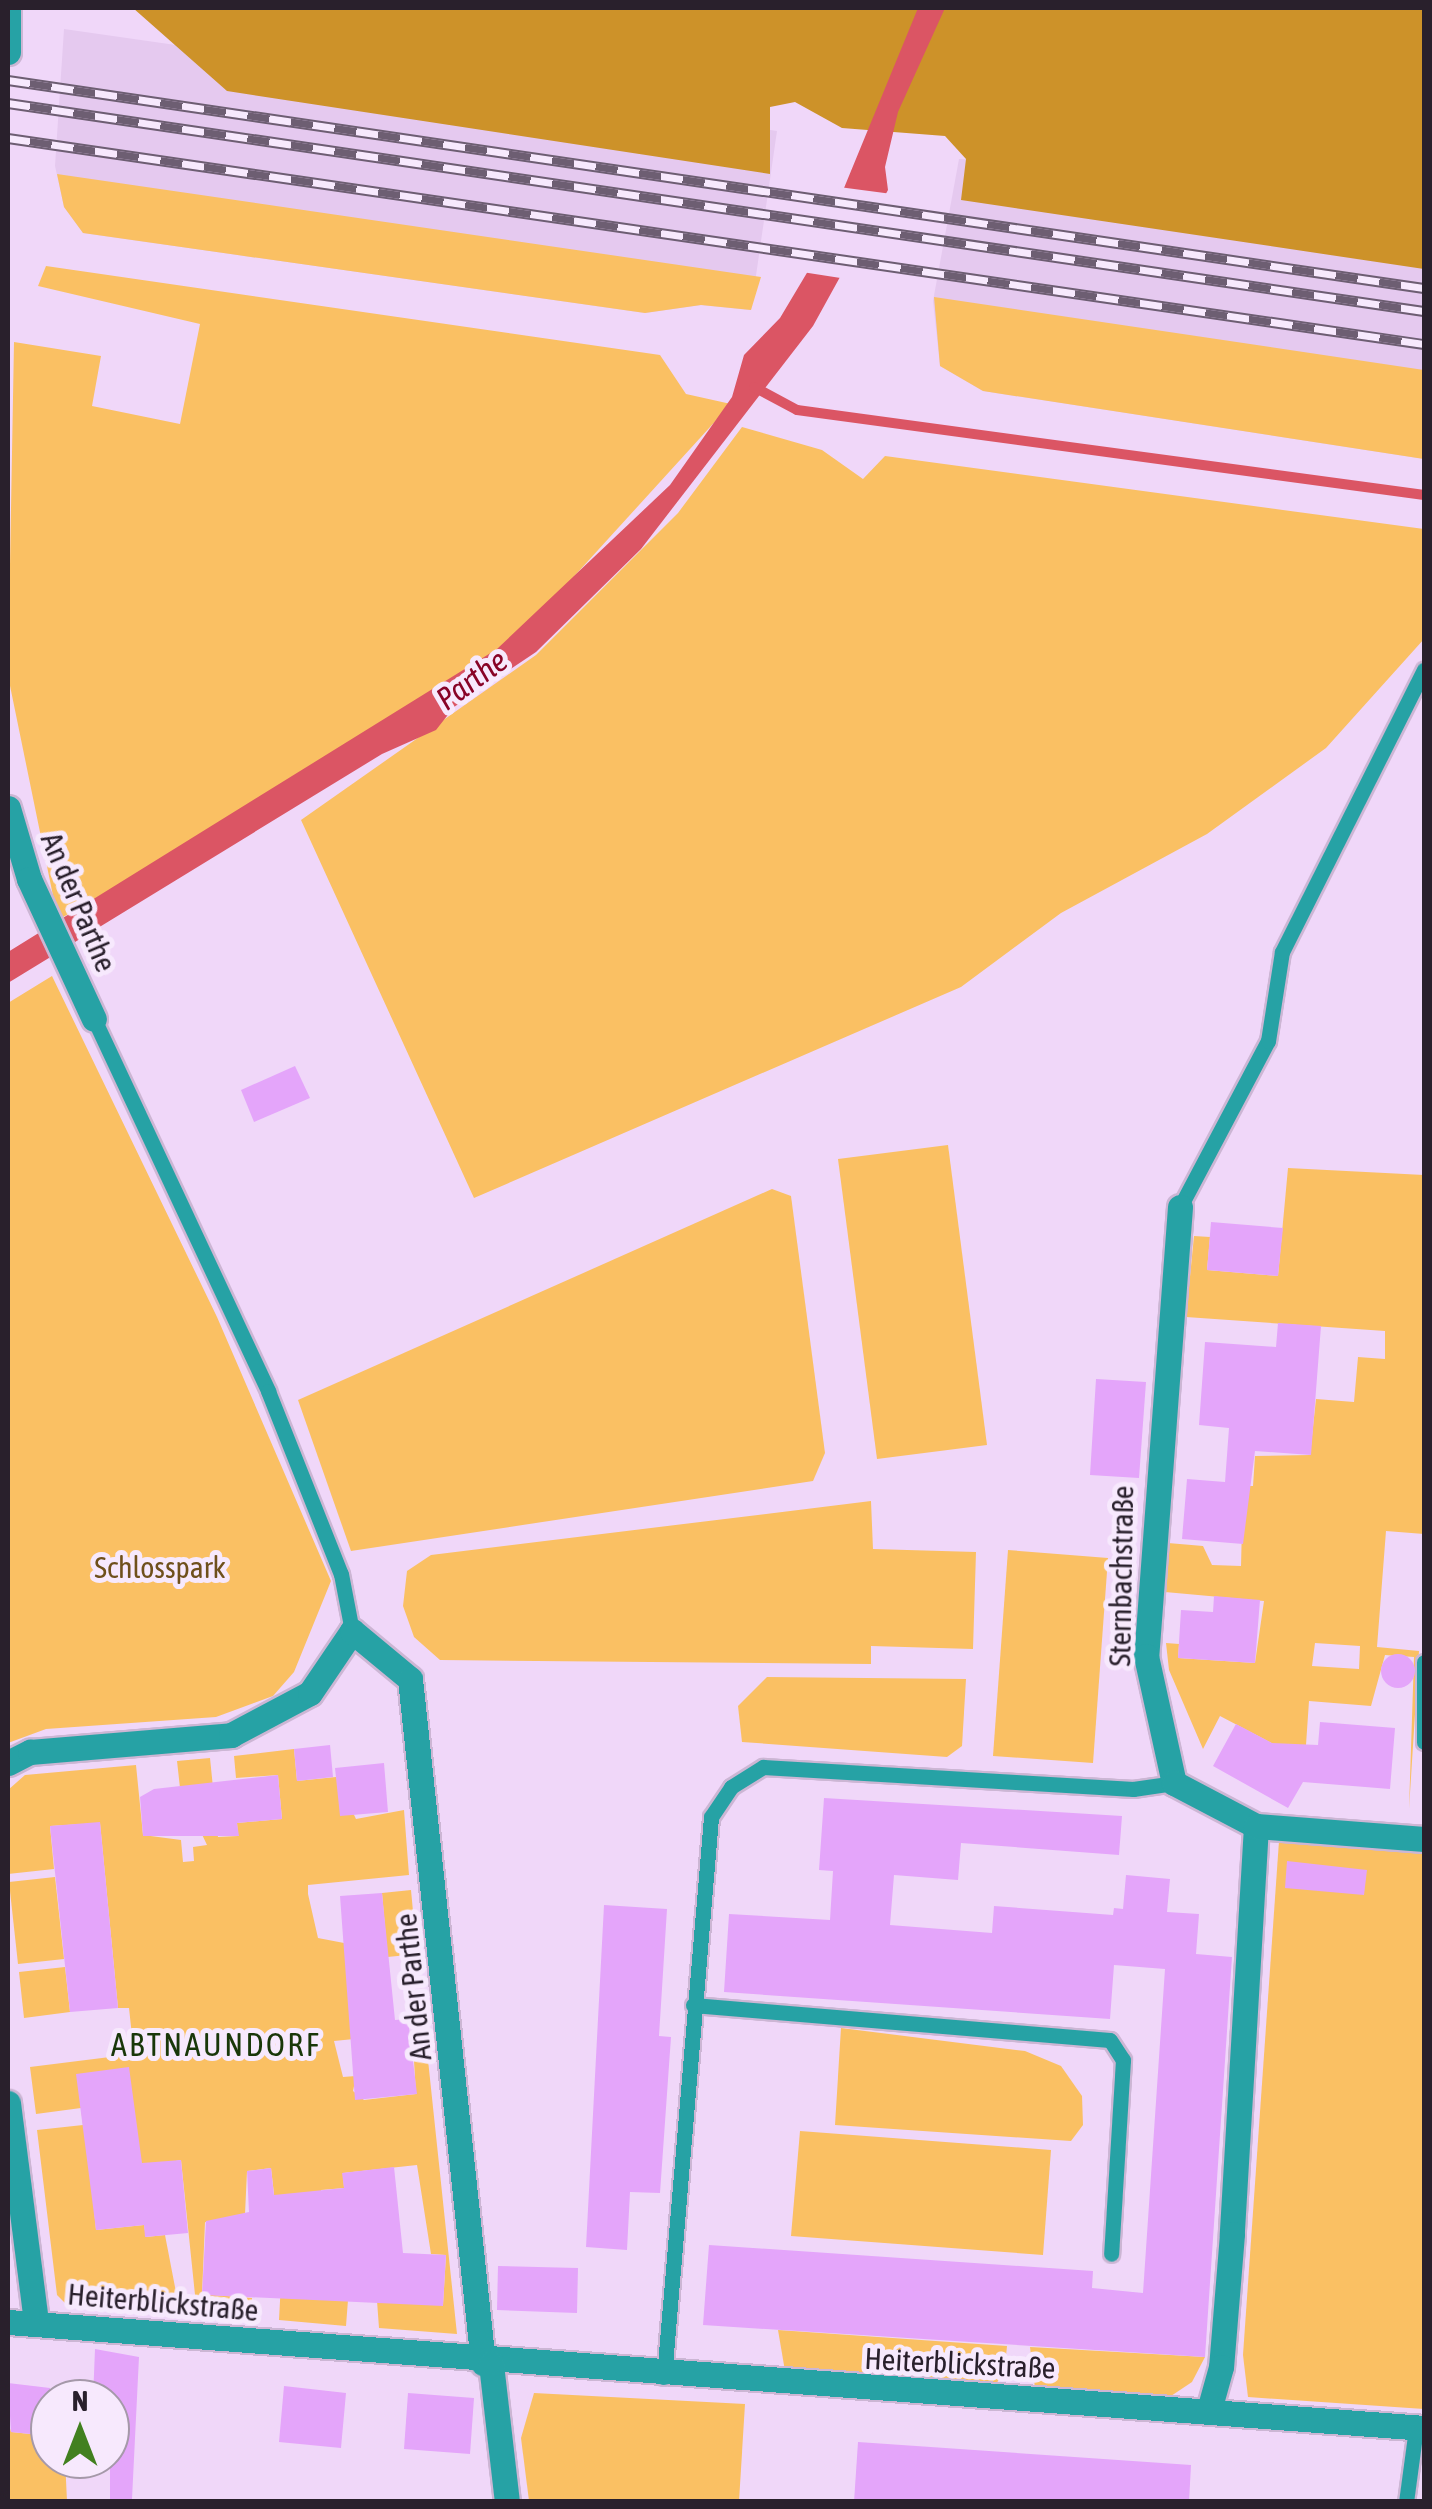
<!DOCTYPE html>
<html>
<head>
<meta charset="utf-8">
<style>
	body { margin:0 }
	#map { position:relative; width:1432px; height:2509px; overflow:hidden; background:#f0d7f9; font-family:"Asap Condensed",sans-serif }
	div>[style] { position:absolute }
	[style*='--x'] { left:calc(var(--x)*1px); top:calc(var(--y)*1px); width:calc(var(--w)*1px); rotate:calc(var(--a)*1deg) }
	.built>* { inset:0; background:#e5c9ef }
	.green>* { inset:0; background:#fac063 }
	.forest>* { inset:0; background:#cd9229 }
	.water>* { inset:0; background:#db5564 }
	.pier>* { inset:0; background:#f0d7f9 }
	.stream>* { height:10px; margin:-5px; padding:0 5px; transform-origin:5px; border-radius:5px; background:#db5564 }
	.building>* { inset:0; background:#e4a5fa }
	.round { border-radius:50% }
	.roads { filter:drop-shadow(2px 0 #ccb6d4) drop-shadow(-2px 0 #ccb6d4) drop-shadow(0 2px #ccb6d4) drop-shadow(0 -2px #ccb6d4) }
	.service>* { height:15px; margin:-7.5px; padding:0 7.5px; transform-origin:7.5px; border-radius:7.5px; background:#26a2a5 }
	.minor>* { height:25px; margin:-12.5px; padding:0 12.5px; transform-origin:12.5px; border-radius:12.5px; background:#26a2a5 }
	.rail>* { height:11px; margin-top:-5.5px; transform-origin:0; background:repeating-linear-gradient(90deg,#f7e9fd 0 22px,#6d5e72 0 44px); box-sizing:border-box; border-block:2px solid #6d5e72 }
	span { translate:-50% -50%; white-space:nowrap; text-align:center; line-height:1.15; -webkit-text-stroke:10px #f7e9fd; paint-order:stroke }
	.street-label { font-size:30px; color:#29202c }
	.park-label { font-size:30px; color:#6f501c }
	.water-label { font-size:32px; color:#880327; font-style:italic }
	.neighbourhood-label { font-size:32px; color:#193709; letter-spacing:2.5px }
	.frame { position:absolute; inset:0; border:10px solid #29202c; pointer-events:none }
	.north { position:absolute; left:30px; top:2379px; width:100px; height:100px; box-sizing:border-box; background:#f7e9fd; border:2px solid #a599a9; border-radius:50%; rotate:0deg; font-size:28px; font-weight:700; line-height:40px; text-align:center; color:#29202c }
	.north::after { content:''; display:block; margin:auto; width:35px; height:45px; background:#42801f; clip-path:polygon(50% 0,100% 100%,50% 72%,0 100%) }
</style>
</head>
<body>
<div id="map">
	<div class="built">
		<div style="clip-path:polygon(64px 29px,777px 131px,751px 310px,701px 305px,645px 313px,83px 233px,64px 207px,55px 166px)"></div>
		<div style="clip-path:polygon(959px 159px,1424px 175px,1424px 459px,983px 391px,940px 366px,933px 301px)"></div>
	</div>
	<div class="green">
		<div style="clip-path:polygon(57px 174px,761px 277px,751px 310px,701px 305px,645px 313px,83px 233px,64px 207px)"></div>
		<div style="clip-path:polygon(46px 266px,660px 355px,686px 394px,731px 404px,517px 639px,412px 715px,58px 920px,8px 676px,14px 342px,101px 356px,92px 406px,180px 424px,200px 324px,38px 286px)"></div>
		<div style="clip-path:polygon(934px 297px,1424px 370px,1424px 459px,983px 391px,940px 366px)"></div>
		<div style="clip-path:polygon(742px 427px,822px 450px,863px 479px,885px 456px,1424px 529px,1424px 639px,1326px 748px,1207px 834px,1061px 913px,961px 987px,474px 1198px,301px 820px,536px 655px,678px 513px)"></div>
		<div style="clip-path:polygon(52px 976px,217px 1317px,331px 1581px,294px 1672px,273px 1696px,216px 1717px,46px 1729px,8px 1743px,8px 1003px)"></div>
		<div style="clip-path:polygon(948px 1145px,987px 1445px,877px 1459px,838px 1159px)"></div>
		<div style="clip-path:polygon(evenodd,1288px 1168px,1424px 1175px,1424px 1534px,1386px 1531px,1377px 1647px,1419px 1651px,1409px 1809px,1414px 1657px,1385px 1655px,1371px 1706px,1309px 1701px,1306px 1745px,1285px 1750px,1220px 1716px,1203px 1749px,1169px 1670px,1166px 1643px,1179px 1644px,1178px 1658px,1255px 1663px,1264px 1601px,1165px 1592px,1168px 1543px,1203px 1546px,1212px 1565px,1241px 1566px,1243px 1486px,1253px 1486px,1255px 1456px,1310px 1455px,1316px 1399px,1354px 1402px,1358px 1357px,1385px 1359px,1385px 1331px,1186px 1317px,1194px 1236px,1210px 1237px,1207px 1270px,1278px 1276px,1288px 1168px,1315px 1643px,1360px 1646px,1359px 1669px,1312px 1666px,1315px 1643px)"></div>
		<div style="clip-path:polygon(772px 1189px,791px 1196px,825px 1453px,813px 1481px,351px 1551px,298px 1400px)"></div>
		<div style="clip-path:polygon(871px 1501px,873px 1549px,976px 1552px,973px 1649px,871px 1646px,871px 1664px,440px 1660px,414px 1637px,403px 1606px,407px 1571px,431px 1555px)"></div>
		<div style="clip-path:polygon(1008px 1550px,1108px 1558px,1093px 1763px,993px 1756px)"></div>
		<div style="clip-path:polygon(767px 1677px,966px 1679px,962px 1746px,947px 1757px,742px 1742px,738px 1706px)"></div>
		<div style="clip-path:polygon(294px 1749px,297px 1781px,336px 1777px,356px 1819px,404px 1810px,409px 1875px,308px 1885px,308px 1894px,318px 1938px,344px 1943px,386px 1939px,382px 1893px,411px 1890px,417px 1954px,348px 1961px,354px 2039px,334px 2041px,343px 2077px,356px 2076px,353px 2091px,364px 2100px,416px 2094px,414px 2061px,428px 2060px,457px 2334px,379px 2328px,371px 2219px,396px 2303px,443px 2305px,446px 2255px,431px 2254px,417px 2165px,343px 2173px,344px 2188px,321px 2190px,348px 2300px,346px 2326px,279px 2320px,282px 2263px,271px 2168px,247px 2171px,244px 2236px,205px 2222px,202px 2294px,252px 2298px,251px 2318px,197px 2314px,181px 2160px,91px 2177px,96px 2230px,144px 2225px,146px 2237px,165px 2235px,180px 2313px,65px 2303px,57px 2295px,37px 2130px,83px 2125px,81px 2108px,36px 2114px,30px 2067px,134px 2054px,129px 2008px,118px 2008px,100px 1823px,50px 1826px,54px 1869px,8px 1874px,8px 1790px,25px 1775px,136px 1765px,143px 1835px,181px 1840px,183px 1862px,194px 1861px,193px 1847px,207px 1845px,180px 1788px,177px 1761px,210px 1758px,218px 1837px,238px 1836px,237px 1823px,282px 1819px,278px 1775px,236px 1778px,234px 1756px)"></div>
		<div style="clip-path:polygon(1279px 1841px,1424px 1852px,1424px 2409px,1248px 2397px,1243px 2355px)"></div>
		<div style="clip-path:polygon(55px 1877px,64px 1959px,18px 1964px,9px 1882px)"></div>
		<div style="clip-path:polygon(65px 1967px,70px 2012px,24px 2018px,19px 1972px)"></div>
		<div style="clip-path:polygon(841px 2028px,1025px 2051px,1061px 2066px,1082px 2096px,1083px 2125px,1071px 2141px,835px 2125px)"></div>
		<div style="clip-path:polygon(800px 2131px,1051px 2150px,1043px 2255px,791px 2236px)"></div>
		<div style="clip-path:polygon(778px 2330px,1007px 2346px,1005px 2366px,996px 2385px,785px 2371px)"></div>
		<div style="clip-path:polygon(1030px 2347px,1205px 2357px,1192px 2382px,1168px 2398px,1035px 2388px)"></div>
		<div style="clip-path:polygon(534px 2393px,745px 2404px,739px 2501px,529px 2501px,521px 2438px)"></div>
		<div style="clip-path:polygon(8px 2421px,11px 2432px,50px 2436px,50px 2459px,65px 2459px,67px 2501px,8px 2501px)"></div>
	</div>
	<div class="forest">
		<div style="clip-path:polygon(133px 8px,1424px 8px,1424px 269px,961px 200px,966px 159px,945px 136px,842px 128px,795px 102px,770px 107px,770px 174px,227px 91px)"></div>
	</div>
	<div class="water">
		<div style="clip-path:polygon(918px 8px,945px 8px,898px 112px,885px 167px,888px 190px,813px 326px,641px 549px,536px 652px,454px 707px,436px 730px,382px 754px,8px 983px,8px 952px,497px 649px,670px 485px,732px 397px,744px 355px,780px 318px,814px 261px)"></div>
	</div>
	<div class="pier">
		<div style="clip-path:polygon(839px 187px,892px 194px,847px 279px,802px 272px)"></div>
	</div>
	<div class="stream">
		<div style="--x:754;--y:387;--w:49;--a:28.1"></div>
		<div style="--x:797;--y:410;--w:633;--a:7.72"></div>
	</div>
	<div class="building">
		<div style="clip-path:polygon(295px 1066px,310px 1098px,254px 1122px,241px 1090px)"></div>
		<div style="clip-path:polygon(1211px 1222px,1283px 1228px,1278px 1276px,1207px 1270px)"></div>
		<div style="clip-path:polygon(1278px 1323px,1321px 1326px,1311px 1455px,1255px 1451px,1243px 1544px,1182px 1539px,1187px 1479px,1225px 1482px,1229px 1428px,1199px 1425px,1205px 1342px,1276px 1347px)"></div>
		<div style="clip-path:polygon(1096px 1379px,1146px 1382px,1139px 1478px,1090px 1475px)"></div>
		<div style="clip-path:polygon(1214px 1596px,1260px 1600px,1255px 1663px,1178px 1658px,1181px 1610px,1213px 1612px)"></div>
		<div class="round" style="left:1381px;top:1654px;width:34px;height:34px"></div>
		<div style="clip-path:polygon(1320px 1722px,1395px 1728px,1390px 1789px,1303px 1782px,1288px 1808px,1213px 1766px,1236px 1724px,1272px 1743px,1318px 1745px)"></div>
		<div style="clip-path:polygon(330px 1745px,333px 1777px,297px 1781px,294px 1749px)"></div>
		<div style="clip-path:polygon(384px 1763px,388px 1812px,340px 1816px,335px 1768px)"></div>
		<div style="clip-path:polygon(278px 1775px,282px 1819px,237px 1823px,239px 1836px,143px 1836px,140px 1797px,154px 1789px)"></div>
		<div style="clip-path:polygon(824px 1798px,1122px 1816px,1119px 1855px,961px 1843px,958px 1880px,894px 1875px,890px 1925px,992px 1933px,994px 1906px,1113px 1915px,1114px 1908px,1123px 1909px,1126px 1875px,1170px 1879px,1167px 1912px,1199px 1914px,1196px 1954px,1232px 1957px,1205px 2357px,703px 2325px,709px 2245px,1093px 2271px,1092px 2288px,1143px 2293px,1165px 1969px,1114px 1965px,1110px 2019px,724px 1992px,729px 1914px,830px 1920px,833px 1871px,819px 1870px)"></div>
		<div style="clip-path:polygon(100px 1822px,118px 2008px,70px 2012px,50px 1826px)"></div>
		<div style="clip-path:polygon(1287px 1861px,1367px 1870px,1364px 1895px,1285px 1888px)"></div>
		<div style="clip-path:polygon(382px 1893px,395px 2020px,408px 2019px,417px 2094px,355px 2100px,340px 1896px)"></div>
		<div style="clip-path:polygon(604px 1905px,667px 1909px,659px 2036px,671px 2037px,660px 2193px,630px 2192px,627px 2250px,586px 2247px)"></div>
		<div style="clip-path:polygon(129px 2067px,142px 2163px,181px 2160px,188px 2233px,145px 2237px,144px 2225px,96px 2230px,76px 2074px)"></div>
		<div style="clip-path:polygon(394px 2167px,403px 2253px,446px 2255px,443px 2306px,202px 2295px,206px 2221px,249px 2212px,247px 2171px,271px 2168px,274px 2195px,344px 2188px,342px 2173px)"></div>
		<div style="clip-path:polygon(498px 2266px,578px 2268px,577px 2313px,497px 2310px)"></div>
		<div style="clip-path:polygon(95px 2349px,139px 2357px,132px 2499px,110px 2499px,110px 2399px,93px 2399px)"></div>
		<div style="clip-path:polygon(8px 2383px,50px 2388px,50px 2436px,11px 2432px)"></div>
		<div style="clip-path:polygon(284px 2386px,346px 2393px,341px 2448px,279px 2442px)"></div>
		<div style="clip-path:polygon(408px 2393px,474px 2398px,470px 2454px,404px 2449px)"></div>
		<div style="clip-path:polygon(858px 2442px,1191px 2465px,1189px 2502px,854px 2502px)"></div>
	</div>
	<div class="roads">
		<div class="service">
			<div style="--x:94;--y:1019;--w:411;--a:64.9"></div>
			<div style="--x:268;--y:1391;--w:197;--a:68.3"></div>
			<div style="--x:341;--y:1574;--w:58;--a:79.1"></div>
			<div style="--x:1180;--y:1207;--w:188;--a:-62.1"></div>
			<div style="--x:1268;--y:1041;--w:90;--a:-81.1"></div>
			<div style="--x:1282;--y:952;--w:316;--a:-63.3"></div>
			<div style="--x:1424;--y:1662;--w:80;--a:90"></div>
			<div style="--x:693;--y:2005;--w:418;--a:4.8"></div>
			<div style="--x:1110;--y:2040;--w:24;--a:57"></div>
			<div style="--x:1123;--y:2060;--w:194;--a:93.5"></div>
			<div style="--x:664;--y:2377;--w:562;--a:-85.2"></div>
			<div style="--x:711;--y:1817;--w:36;--a:-56"></div>
			<div style="--x:731;--y:1787;--w:38;--a:-32"></div>
			<div style="--x:763;--y:1767;--w:371;--a:3.4"></div>
			<div style="--x:1133;--y:1789;--w:41;--a:-8.3"></div>
			<div style="--x:1406;--y:2502;--w:75;--a:-82.3"></div>
		</div>
		<div class="minor">
			<div style="--x:8;--y:52;--w:44;--a:-90"></div>
			<div style="--x:8;--y:808;--w:74;--a:73.5"></div>
			<div style="--x:29;--y:879;--w:154;--a:65.1"></div>
			<div style="--x:1180;--y:1207;--w:450;--a:94.3"></div>
			<div style="--x:1146;--y:1656;--w:130;--a:77.6"></div>
			<div style="--x:1174;--y:1783;--w:93;--a:27.7"></div>
			<div style="--x:1256;--y:1826;--w:409;--a:93.4"></div>
			<div style="--x:1232;--y:2234;--w:133;--a:94.7"></div>
			<div style="--x:1221;--y:2367;--w:45;--a:105.6"></div>
			<div style="--x:8;--y:1763;--w:25;--a:-27"></div>
			<div style="--x:30;--y:1752;--w:202;--a:-4.8"></div>
			<div style="--x:231;--y:1735;--w:89;--a:-28"></div>
			<div style="--x:310;--y:1693;--w:75;--a:-55.9"></div>
			<div style="--x:352;--y:1631;--w:75;--a:39.6"></div>
			<div style="--x:410;--y:1679;--w:688;--a:83.91"></div>
			<div style="--x:1256;--y:1826;--w:169;--a:4.4"></div>
			<div style="--x:8;--y:2103;--w:222;--a:82.7"></div>
			<div style="--x:8;--y:2322;--w:1420;--a:4.28"></div>
			<div style="--x:491;--y:2364;--w:139;--a:83.4"></div>
		</div>
	</div>
	<div class="rail">
		<div style="--x:8;--y:80;--w:1431;--a:8.36"></div>
		<div style="--x:8;--y:103;--w:1431;--a:8.36"></div>
		<div style="--x:8;--y:138;--w:1431;--a:8.28"></div>
	</div>
	<div class="street-label">
		<span style="left:79px;top:902px;rotate:67deg">An der Parthe</span>
		<span style="left:1121px;top:1576px;rotate:-89deg">Sternbachstraße</span>
		<span style="left:413px;top:1987px;rotate:-96deg">An der Parthe</span>
		<span style="left:163px;top:2302px;rotate:5deg">Heiterblickstraße</span>
		<span style="left:960px;top:2363px;rotate:3deg">Heiterblickstraße</span>
	</div>
	<div class="park-label">
		<span style="left:160px;top:1567px">Schlosspark</span>
	</div>
	<div class="water-label">
		<span style="left:472px;top:680px;rotate:-36deg">Parthe</span>
	</div>
	<div class="neighbourhood-label">
		<span style="left:216px;top:2045px">ABTNAUNDORF</span>
	</div>
	<div class="frame"></div>
	<div class="north">N</div>
</div>
</body>
</html>
